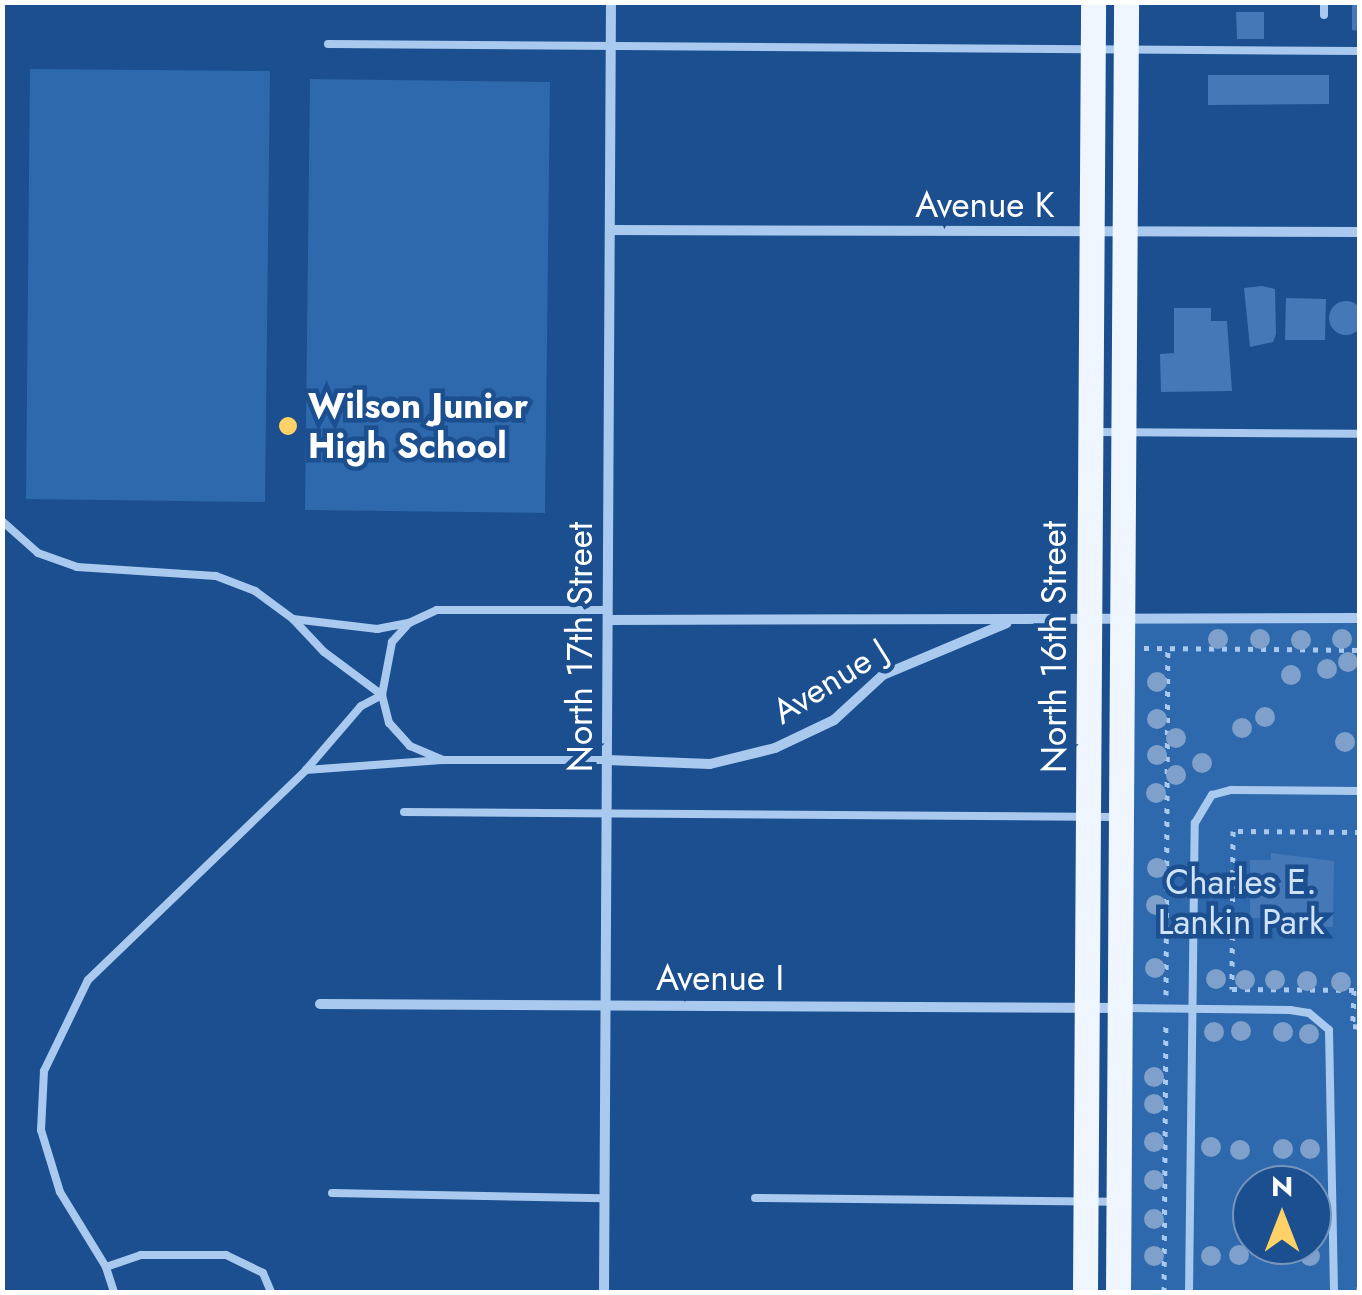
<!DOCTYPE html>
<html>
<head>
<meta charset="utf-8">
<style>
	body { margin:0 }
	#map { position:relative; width:1362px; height:1295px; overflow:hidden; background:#1b4f8f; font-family:Jost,sans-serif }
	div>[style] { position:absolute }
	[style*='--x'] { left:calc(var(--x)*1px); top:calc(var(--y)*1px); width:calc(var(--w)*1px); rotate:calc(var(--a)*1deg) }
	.green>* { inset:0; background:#2e69ad }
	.building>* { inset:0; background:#4478b7 }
	.round { border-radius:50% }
	.path>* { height:5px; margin-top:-2.5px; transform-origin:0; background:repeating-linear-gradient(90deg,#a9c9ee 0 5px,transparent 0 13px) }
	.service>* { height:8px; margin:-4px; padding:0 4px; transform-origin:4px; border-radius:4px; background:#a9c9ee }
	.minor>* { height:10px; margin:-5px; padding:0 5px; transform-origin:5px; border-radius:5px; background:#a9c9ee }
	.primary>* { height:25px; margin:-12.5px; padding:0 12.5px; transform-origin:12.5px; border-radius:12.5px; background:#f0f6ff }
	.trees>* { width:20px; height:20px; margin:-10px; border-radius:50%; background:#7ea0ca }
	.dots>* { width:28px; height:28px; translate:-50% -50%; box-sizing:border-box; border:5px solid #1b4f8f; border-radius:50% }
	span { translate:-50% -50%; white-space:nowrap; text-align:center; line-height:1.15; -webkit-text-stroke:9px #1b4f8f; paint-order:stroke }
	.street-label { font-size:35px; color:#fff }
	.poi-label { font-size:35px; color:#fff; font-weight:700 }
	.left { translate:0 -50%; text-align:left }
	.park-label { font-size:35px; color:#cfe3fa }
	.frame { position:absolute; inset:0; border:5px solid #fff; pointer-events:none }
	.north { position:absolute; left:1232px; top:1165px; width:100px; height:100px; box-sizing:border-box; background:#1b4f8f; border:2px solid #7695bc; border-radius:50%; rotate:0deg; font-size:28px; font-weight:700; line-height:40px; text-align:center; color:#fff }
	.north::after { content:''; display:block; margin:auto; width:35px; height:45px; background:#ffd166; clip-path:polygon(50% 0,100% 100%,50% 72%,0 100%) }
</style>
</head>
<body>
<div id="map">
	<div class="green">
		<div style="clip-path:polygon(30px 69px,270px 71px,265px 502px,26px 499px)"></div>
		<div style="clip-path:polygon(310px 79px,550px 82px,545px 513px,305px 510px)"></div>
		<div style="clip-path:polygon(evenodd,1359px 618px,1359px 1292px,1124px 1292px,1122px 620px,1359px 618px,1252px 1185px,1312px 1185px,1312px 1245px,1252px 1245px,1252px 1185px)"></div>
	</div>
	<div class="building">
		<div style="clip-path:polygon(1352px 2px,1360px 2px,1360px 31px,1352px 30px)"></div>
		<div style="clip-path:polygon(1236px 12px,1264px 12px,1264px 39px,1237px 39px)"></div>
		<div style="clip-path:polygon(1208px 75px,1329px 75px,1329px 104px,1208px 105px)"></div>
		<div style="clip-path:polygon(1262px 286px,1275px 289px,1276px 334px,1273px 342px,1250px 347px,1244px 288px)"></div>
		<div style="clip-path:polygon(1286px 298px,1326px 299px,1325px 340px,1285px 340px)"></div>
		<div class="round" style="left:1329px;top:301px;width:34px;height:34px"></div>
		<div style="clip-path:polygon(1174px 308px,1211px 308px,1211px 321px,1227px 321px,1232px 391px,1161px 392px,1160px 354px,1174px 353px)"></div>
		<div style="clip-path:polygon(1271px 853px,1334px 861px,1333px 927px,1268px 926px,1269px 918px,1250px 918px,1250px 860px,1271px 860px)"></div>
	</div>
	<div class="path">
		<div style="--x:1144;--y:648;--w:216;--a:0.5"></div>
		<div style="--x:1360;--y:832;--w:127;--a:-179.5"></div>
		<div style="--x:1233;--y:831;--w:158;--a:90.4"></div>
		<div style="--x:1232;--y:989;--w:128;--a:0.4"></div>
		<div style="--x:1354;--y:990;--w:36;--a:92"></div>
		<div style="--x:1353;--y:1026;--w:7;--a:8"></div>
		<div style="--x:1166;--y:995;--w:347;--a:-89.7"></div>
		<div style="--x:1164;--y:1292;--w:271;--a:-89.6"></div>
		<div style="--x:1359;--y:1292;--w:34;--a:-88"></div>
	</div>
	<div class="service">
		<div style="--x:1324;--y:15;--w:13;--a:-90"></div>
		<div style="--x:328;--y:44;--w:1032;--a:0.39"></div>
		<div style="--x:1095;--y:432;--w:265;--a:0.4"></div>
		<div style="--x:2;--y:521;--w:48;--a:41.6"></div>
		<div style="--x:38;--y:553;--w:41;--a:19.7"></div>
		<div style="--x:77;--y:567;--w:139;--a:3.7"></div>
		<div style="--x:216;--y:576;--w:42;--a:21"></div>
		<div style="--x:255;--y:591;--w:47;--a:36.4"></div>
		<div style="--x:382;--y:695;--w:24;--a:152"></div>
		<div style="--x:361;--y:706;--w:84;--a:130.7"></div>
		<div style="--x:306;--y:770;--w:136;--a:-4.2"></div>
		<div style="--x:382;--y:695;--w:72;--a:-143.4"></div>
		<div style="--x:324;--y:652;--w:45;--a:-133.2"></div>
		<div style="--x:293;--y:619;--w:85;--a:6.8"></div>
		<div style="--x:377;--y:629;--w:33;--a:-11"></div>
		<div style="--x:607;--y:760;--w:164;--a:180"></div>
		<div style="--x:443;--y:760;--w:36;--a:-157"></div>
		<div style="--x:410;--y:746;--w:31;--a:-132"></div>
		<div style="--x:389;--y:723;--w:29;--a:-104"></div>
		<div style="--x:382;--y:695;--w:54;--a:-79.3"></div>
		<div style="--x:392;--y:642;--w:25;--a:-48"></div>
		<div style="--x:409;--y:623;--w:31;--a:-25"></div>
		<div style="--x:437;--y:610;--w:171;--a:0"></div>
		<div style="--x:404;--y:812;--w:710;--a:0.4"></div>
		<div style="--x:1124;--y:1008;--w:166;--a:0.7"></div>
		<div style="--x:1290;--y:1010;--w:19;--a:9"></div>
		<div style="--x:1309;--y:1013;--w:26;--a:40"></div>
		<div style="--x:1329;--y:1030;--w:262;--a:88.9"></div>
		<div style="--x:332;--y:1193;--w:272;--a:1.1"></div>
		<div style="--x:755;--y:1198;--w:359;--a:0.6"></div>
		<div style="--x:106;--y:1267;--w:37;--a:-19"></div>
		<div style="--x:141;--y:1255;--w:85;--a:0"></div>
		<div style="--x:226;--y:1255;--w:41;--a:25.9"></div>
		<div style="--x:263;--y:1273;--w:21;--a:67"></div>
		<div style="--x:114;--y:1292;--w:26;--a:-108"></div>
		<div style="--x:106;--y:1267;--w:88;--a:-121.5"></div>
		<div style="--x:60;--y:1192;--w:65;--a:-107"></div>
		<div style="--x:41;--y:1130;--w:59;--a:-87.1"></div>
		<div style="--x:44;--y:1071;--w:101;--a:-64.2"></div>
		<div style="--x:88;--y:980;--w:303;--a:-43.9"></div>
		<div style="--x:1189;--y:1292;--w:469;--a:-89.3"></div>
		<div style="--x:1195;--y:823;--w:33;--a:-59"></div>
		<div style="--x:1212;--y:795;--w:20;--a:-15"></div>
		<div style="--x:1231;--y:790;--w:129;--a:0.4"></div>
	</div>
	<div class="minor">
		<div style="--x:610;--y:230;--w:750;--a:0.15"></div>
		<div style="--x:608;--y:620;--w:752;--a:-0.15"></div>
		<div style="--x:607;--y:760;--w:103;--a:2.2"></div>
		<div style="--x:710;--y:764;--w:67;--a:-13.8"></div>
		<div style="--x:775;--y:748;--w:65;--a:-25.4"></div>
		<div style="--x:834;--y:720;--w:67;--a:-42.6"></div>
		<div style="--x:883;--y:675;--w:134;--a:-22.8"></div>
		<div style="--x:320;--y:1004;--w:798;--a:0.29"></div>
		<div style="--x:604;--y:1292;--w:1290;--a:-89.69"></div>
	</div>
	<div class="primary">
		<div style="--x:1085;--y:1292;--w:1290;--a:-89.64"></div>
		<div style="--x:1118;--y:1292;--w:1290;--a:-89.64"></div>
	</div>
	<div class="trees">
		<div style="left:1218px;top:639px"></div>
		<div style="left:1260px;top:639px"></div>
		<div style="left:1342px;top:639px"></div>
		<div style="left:1301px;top:640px"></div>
		<div style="left:1348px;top:662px"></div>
		<div style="left:1327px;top:669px"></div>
		<div style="left:1291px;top:675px"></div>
		<div style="left:1157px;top:682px"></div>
		<div style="left:1265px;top:717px"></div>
		<div style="left:1157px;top:719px"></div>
		<div style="left:1242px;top:728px"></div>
		<div style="left:1176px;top:738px"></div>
		<div style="left:1345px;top:742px"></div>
		<div style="left:1157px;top:755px"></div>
		<div style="left:1202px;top:763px"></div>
		<div style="left:1176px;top:775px"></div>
		<div style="left:1156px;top:793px"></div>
		<div style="left:1157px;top:868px"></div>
		<div style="left:1156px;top:905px"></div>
		<div style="left:1155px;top:968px"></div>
		<div style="left:1216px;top:979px"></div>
		<div style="left:1245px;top:980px"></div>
		<div style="left:1275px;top:980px"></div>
		<div style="left:1307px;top:981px"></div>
		<div style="left:1341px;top:982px"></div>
		<div style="left:1241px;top:1031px"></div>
		<div style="left:1214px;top:1032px"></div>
		<div style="left:1283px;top:1032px"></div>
		<div style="left:1309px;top:1034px"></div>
		<div style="left:1154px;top:1077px"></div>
		<div style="left:1154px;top:1104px"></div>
		<div style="left:1154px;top:1142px"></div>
		<div style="left:1211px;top:1147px"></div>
		<div style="left:1283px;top:1149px"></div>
		<div style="left:1310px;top:1149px"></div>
		<div style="left:1240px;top:1150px"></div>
		<div style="left:1154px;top:1180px"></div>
		<div style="left:1154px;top:1219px"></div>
		<div style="left:1239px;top:1255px"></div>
		<div style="left:1154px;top:1256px"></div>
		<div style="left:1211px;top:1256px"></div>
		<div style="left:1310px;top:1256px"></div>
	</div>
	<div class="dots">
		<div style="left:288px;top:426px;background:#ffd166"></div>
	</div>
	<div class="street-label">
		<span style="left:985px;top:205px">Avenue K</span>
		<span style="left:580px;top:647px;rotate:-90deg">North 17th Street</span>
		<span style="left:1054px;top:647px;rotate:-90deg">North 16th Street</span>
		<span style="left:830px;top:681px;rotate:-32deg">Avenue J</span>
		<span style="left:720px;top:978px">Avenue I</span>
	</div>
	<div class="poi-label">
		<span class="left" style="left:308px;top:426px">Wilson Junior<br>High School</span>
	</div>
	<div class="park-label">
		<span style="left:1241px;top:902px">Charles E.<br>Lankin Park</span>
	</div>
	<div class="frame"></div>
	<div class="north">N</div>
</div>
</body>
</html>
